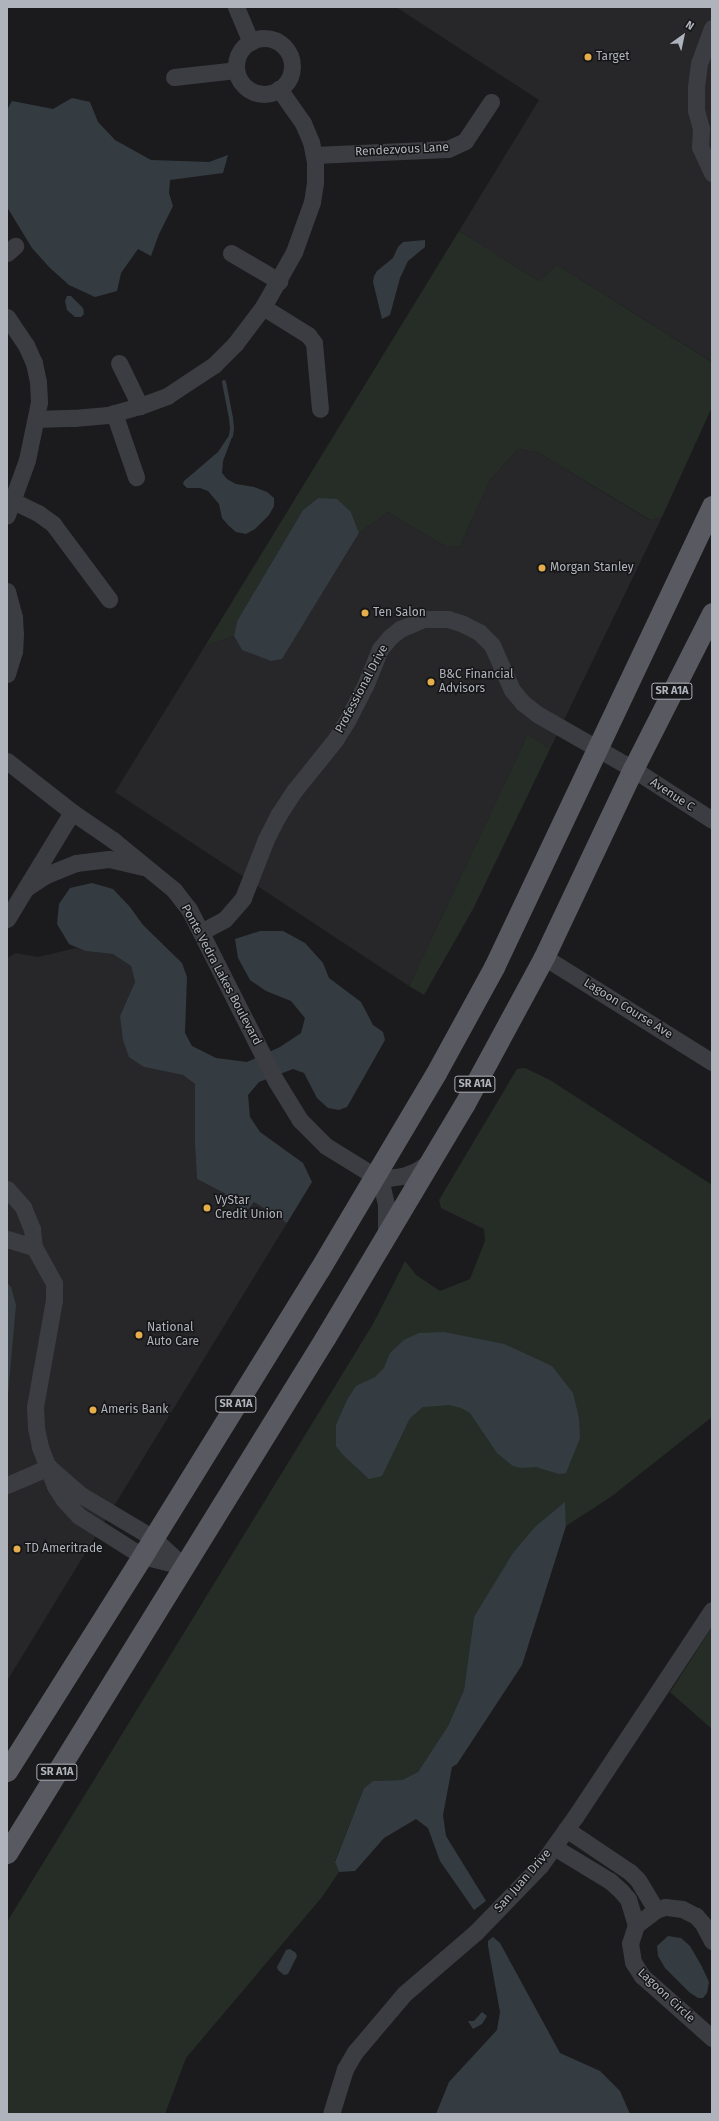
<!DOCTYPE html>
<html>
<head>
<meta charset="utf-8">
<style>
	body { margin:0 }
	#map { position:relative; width:719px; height:2121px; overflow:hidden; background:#1b1b1d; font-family:"Fira Sans",sans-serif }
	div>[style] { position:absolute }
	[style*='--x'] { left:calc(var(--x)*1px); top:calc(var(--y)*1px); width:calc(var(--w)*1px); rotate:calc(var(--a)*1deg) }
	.built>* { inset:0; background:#27272a }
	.green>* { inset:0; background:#252d26 }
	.water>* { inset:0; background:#343c42 }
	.stream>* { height:4px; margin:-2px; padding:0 2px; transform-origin:2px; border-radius:2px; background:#343c42 }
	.minor>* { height:17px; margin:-8.5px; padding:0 8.5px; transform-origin:8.5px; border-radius:8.5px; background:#3c3d42 }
	.minor>.ring { margin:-8.5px; padding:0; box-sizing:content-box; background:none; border:17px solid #3c3d42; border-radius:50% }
	.major>* { height:21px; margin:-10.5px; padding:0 10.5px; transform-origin:10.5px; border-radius:10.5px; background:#595a61 }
	.dots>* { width:11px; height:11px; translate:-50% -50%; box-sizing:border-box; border:2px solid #161618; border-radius:50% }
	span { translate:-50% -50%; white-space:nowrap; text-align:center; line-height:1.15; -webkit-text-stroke:3px #161618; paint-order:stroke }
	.shield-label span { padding:1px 3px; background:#161618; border:1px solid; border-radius:3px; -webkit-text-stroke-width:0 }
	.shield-label { font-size:11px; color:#afb3bb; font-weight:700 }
	.poi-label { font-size:12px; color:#afb3bb }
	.left { translate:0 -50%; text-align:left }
	.street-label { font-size:12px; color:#afb3bb }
	.frame { position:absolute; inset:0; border:8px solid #afb3bb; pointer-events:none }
	.north { position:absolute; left:663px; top:16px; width:40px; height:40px; -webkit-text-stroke:3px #161618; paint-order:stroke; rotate:33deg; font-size:11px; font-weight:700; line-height:16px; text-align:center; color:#afb3bb }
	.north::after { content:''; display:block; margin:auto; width:14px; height:18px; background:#afb3bb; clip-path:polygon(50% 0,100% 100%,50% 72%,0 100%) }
</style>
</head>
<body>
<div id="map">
	<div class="built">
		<div style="clip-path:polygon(396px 7px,712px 7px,711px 361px,557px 265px,539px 281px,459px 231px,539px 100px)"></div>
		<div style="clip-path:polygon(518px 449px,537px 452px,649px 520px,662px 517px,550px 749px,528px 734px,409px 986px,115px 792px,205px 646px,234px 636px,242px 650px,282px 659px,359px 533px,388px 512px,447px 547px,460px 546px,490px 480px)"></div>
		<div style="clip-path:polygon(76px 948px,85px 951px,113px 954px,131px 966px,135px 982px,120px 1016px,144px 1067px,183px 1075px,195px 1084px,195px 1145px,197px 1179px,224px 1193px,233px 1202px,247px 1211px,254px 1202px,287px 1223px,7px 1681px,7px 958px,16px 953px,38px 957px)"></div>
	</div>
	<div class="green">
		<div style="clip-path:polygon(459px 231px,539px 281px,557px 265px,712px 362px,712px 407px,662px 517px,650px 520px,537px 452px,518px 449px,490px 480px,460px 546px,447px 547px,388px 512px,359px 533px,351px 512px,318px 498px,303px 510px,237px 621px,234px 636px,205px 646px)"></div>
		<div style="clip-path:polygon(528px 734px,550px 749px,473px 909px,424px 995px,409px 986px)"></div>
		<div style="clip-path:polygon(525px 1068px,550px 1080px,712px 1185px,712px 1417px,612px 1496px,566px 1526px,565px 1503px,474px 1617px,464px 1690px,448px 1726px,418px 1772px,402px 1780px,373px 1781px,364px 1788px,335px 1861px,339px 1872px,322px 1897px,186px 2058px,165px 2114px,7px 2114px,7px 1922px,373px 1324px,405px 1261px,416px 1275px,440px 1291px,470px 1279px,485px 1241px,484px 1229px,441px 1208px,439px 1200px,517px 1069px)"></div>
		<div style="clip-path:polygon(712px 1627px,712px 1729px,670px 1692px)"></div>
	</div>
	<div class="water">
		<div style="clip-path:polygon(72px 98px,90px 102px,98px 122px,115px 140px,151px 160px,209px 162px,228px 155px,223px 173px,170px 180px,169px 193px,173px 206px,159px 234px,151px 256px,138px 249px,121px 273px,117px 291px,95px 297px,69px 285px,49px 267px,32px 248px,7px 207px,7px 110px,12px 101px,53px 109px)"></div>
		<div style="clip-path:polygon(425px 240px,425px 247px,408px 261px,400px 278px,390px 315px,382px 319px,373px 282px,374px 276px,377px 271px,393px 258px,398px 247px,403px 242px)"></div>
		<div style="clip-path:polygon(67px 296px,71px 296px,83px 308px,84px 314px,81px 317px,75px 317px,67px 310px,65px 301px)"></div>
		<div style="clip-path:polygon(230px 434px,232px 437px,223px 461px,222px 473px,227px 479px,236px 484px,254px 487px,267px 492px,274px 498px,274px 506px,269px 515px,255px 529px,246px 534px,236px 532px,229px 526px,222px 518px,219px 504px,208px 491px,200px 488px,187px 488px,183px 484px,184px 481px,218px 452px)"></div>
		<div style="clip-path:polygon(318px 498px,337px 499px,351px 512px,359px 533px,282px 659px,271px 661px,242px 650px,234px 636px,237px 621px,303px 510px)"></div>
		<div style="clip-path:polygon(92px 883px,113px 889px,130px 907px,143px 925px,182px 963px,187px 977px,185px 1033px,192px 1046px,216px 1058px,247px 1062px,280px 1047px,301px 1033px,305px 1018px,291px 1001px,266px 991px,250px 980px,238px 958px,235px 939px,260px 931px,283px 931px,305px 943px,323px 963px,329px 978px,361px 1002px,373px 1025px,383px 1032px,385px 1040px,347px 1107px,339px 1110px,328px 1108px,317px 1098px,304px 1073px,293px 1069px,259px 1082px,248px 1095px,250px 1117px,260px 1132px,303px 1163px,312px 1182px,287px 1223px,254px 1202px,247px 1211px,233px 1202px,224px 1193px,197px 1179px,195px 1145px,195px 1084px,183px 1075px,144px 1067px,129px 1057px,123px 1040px,120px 1016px,135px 982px,131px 966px,113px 954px,85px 951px,69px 944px,57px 924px,59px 904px,70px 888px)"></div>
		<div style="clip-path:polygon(7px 1283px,11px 1287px,16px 1305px,7px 1406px)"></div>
		<div style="clip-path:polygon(444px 1332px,504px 1344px,552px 1366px,573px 1393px,579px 1418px,580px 1438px,566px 1473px,559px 1474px,536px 1467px,521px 1468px,513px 1466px,497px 1453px,470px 1413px,461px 1408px,449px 1405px,423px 1407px,410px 1418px,382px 1476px,369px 1479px,343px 1455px,336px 1446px,336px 1425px,347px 1400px,356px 1386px,375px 1377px,384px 1368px,390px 1353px,404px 1340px,419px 1333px)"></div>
		<div style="clip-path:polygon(565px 1502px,566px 1526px,522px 1665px,457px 1764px,452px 1767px,443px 1815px,446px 1836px,486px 1901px,474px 1910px,440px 1861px,428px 1828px,416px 1819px,384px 1838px,355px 1871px,339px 1872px,335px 1862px,364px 1788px,373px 1781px,402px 1780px,418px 1772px,448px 1726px,464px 1690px,474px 1617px,513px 1553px,535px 1527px)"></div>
		<div style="clip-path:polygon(668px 1936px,681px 1938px,690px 1946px,701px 1965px,709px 1982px,707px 1993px,703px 1998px,698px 1998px,689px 1992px,665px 1968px,658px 1956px,657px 1946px)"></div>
		<div style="clip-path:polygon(493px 1937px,500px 1943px,560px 2053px,600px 2071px,620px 2091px,630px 2114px,436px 2114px,449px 2082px,497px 2030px,500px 2012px,488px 1946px,488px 1941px)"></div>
		<div style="clip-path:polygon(290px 1949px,296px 1953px,297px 1956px,288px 1974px,284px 1975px,278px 1970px,277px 1967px,286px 1950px)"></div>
		<div style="clip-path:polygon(482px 2012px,487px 2016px,482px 2024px,473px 2029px,468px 2021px,474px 2021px)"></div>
	</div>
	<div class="stream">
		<div style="--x:224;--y:382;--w:37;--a:79"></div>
		<div style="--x:231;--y:418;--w:10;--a:84"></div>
		<div style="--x:232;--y:428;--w:8;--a:97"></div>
	</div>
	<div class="minor">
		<div style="--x:236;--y:7;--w:38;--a:67"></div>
		<div style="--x:712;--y:28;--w:37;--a:110"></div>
		<div style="--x:699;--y:63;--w:24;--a:97"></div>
		<div style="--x:696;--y:87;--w:23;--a:90"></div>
		<div style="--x:696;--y:110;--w:20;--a:75"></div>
		<div style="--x:701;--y:129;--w:18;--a:93"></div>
		<div style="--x:700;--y:147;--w:29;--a:65"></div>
		<div class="ring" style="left:236px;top:38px;width:39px;height:39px"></div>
		<div style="--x:174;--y:77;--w:62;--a:-6.4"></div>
		<div style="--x:314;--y:155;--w:134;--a:-2.6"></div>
		<div style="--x:448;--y:149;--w:19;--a:-25"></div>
		<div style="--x:465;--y:141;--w:47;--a:-56.3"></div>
		<div style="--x:7;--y:253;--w:11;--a:-41"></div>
		<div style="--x:231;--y:253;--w:56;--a:30.3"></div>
		<div style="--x:263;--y:307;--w:53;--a:31.9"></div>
		<div style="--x:308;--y:335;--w:10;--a:53"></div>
		<div style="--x:314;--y:343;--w:66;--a:84.8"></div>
		<div style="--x:7;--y:317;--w:34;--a:56"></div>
		<div style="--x:26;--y:345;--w:20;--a:66"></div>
		<div style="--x:34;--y:363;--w:19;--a:78"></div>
		<div style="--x:38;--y:382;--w:20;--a:87"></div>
		<div style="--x:39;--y:402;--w:59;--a:101.7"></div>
		<div style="--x:27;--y:460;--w:59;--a:110"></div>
		<div style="--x:119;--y:363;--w:48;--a:64"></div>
		<div style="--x:114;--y:413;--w:68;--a:71"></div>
		<div style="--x:36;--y:419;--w:38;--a:-2"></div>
		<div style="--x:74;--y:418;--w:34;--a:-5"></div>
		<div style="--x:108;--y:415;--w:33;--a:-16"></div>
		<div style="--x:140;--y:406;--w:29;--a:-20"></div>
		<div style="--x:167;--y:396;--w:56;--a:-33.4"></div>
		<div style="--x:214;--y:365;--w:30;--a:-45"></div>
		<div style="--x:235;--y:344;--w:46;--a:-52.9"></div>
		<div style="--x:263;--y:307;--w:63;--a:-60.6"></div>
		<div style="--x:294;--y:252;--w:53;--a:-70.2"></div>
		<div style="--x:312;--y:202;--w:20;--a:-81"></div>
		<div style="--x:315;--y:182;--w:20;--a:-90"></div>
		<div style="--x:315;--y:162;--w:20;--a:-101"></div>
		<div style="--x:311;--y:142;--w:21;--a:-113"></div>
		<div style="--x:303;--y:123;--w:42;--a:-125.2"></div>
		<div style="--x:7;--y:498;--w:34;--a:26"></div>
		<div style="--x:38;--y:513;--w:19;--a:36"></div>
		<div style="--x:53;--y:524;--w:94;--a:53.3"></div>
		<div style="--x:7;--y:591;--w:27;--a:75"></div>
		<div style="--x:14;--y:617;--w:17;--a:87"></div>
		<div style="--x:15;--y:634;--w:17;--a:93"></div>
		<div style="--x:14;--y:651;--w:24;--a:107"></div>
		<div style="--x:7;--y:761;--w:83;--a:38.1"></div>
		<div style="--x:72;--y:812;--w:50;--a:34.3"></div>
		<div style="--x:113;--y:840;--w:79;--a:39.3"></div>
		<div style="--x:174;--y:890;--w:24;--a:52"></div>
		<div style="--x:189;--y:909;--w:193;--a:63.2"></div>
		<div style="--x:276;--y:1081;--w:46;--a:58.4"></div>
		<div style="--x:300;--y:1120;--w:37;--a:45"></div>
		<div style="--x:326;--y:1146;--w:59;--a:31.8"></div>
		<div style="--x:376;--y:1177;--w:12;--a:59"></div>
		<div style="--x:382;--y:1187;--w:17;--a:77"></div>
		<div style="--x:386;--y:1204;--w:33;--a:90"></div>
		<div style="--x:26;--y:888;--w:24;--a:-33"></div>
		<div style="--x:46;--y:875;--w:32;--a:-22"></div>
		<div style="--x:76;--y:863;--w:33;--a:-7"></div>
		<div style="--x:109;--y:859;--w:35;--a:13"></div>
		<div style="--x:7;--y:919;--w:125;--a:-58.7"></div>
		<div style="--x:201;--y:932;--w:27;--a:-28"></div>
		<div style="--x:225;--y:919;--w:28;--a:-49"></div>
		<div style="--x:243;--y:898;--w:63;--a:-68.7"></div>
		<div style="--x:266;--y:839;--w:28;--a:-63"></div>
		<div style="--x:279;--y:814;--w:27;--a:-57"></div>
		<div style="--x:294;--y:791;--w:65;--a:-51.2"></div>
		<div style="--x:335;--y:740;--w:25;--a:-58"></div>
		<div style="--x:348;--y:719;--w:37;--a:-63"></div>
		<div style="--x:365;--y:686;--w:40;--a:-68"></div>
		<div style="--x:380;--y:649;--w:16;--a:-50"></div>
		<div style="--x:390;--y:637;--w:13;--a:-39"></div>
		<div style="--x:400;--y:629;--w:25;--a:-23"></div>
		<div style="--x:423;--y:619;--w:25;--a:0"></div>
		<div style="--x:448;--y:619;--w:16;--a:18"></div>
		<div style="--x:463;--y:624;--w:18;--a:27"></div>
		<div style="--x:479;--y:632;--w:18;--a:45"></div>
		<div style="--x:492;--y:645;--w:49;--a:66"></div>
		<div style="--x:512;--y:690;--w:17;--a:50"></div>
		<div style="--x:523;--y:703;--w:18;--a:38"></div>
		<div style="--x:537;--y:714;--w:111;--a:29.8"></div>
		<div style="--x:633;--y:769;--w:94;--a:32.8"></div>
		<div style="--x:544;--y:957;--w:198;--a:32"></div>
		<div style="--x:376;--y:1177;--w:12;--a:5"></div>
		<div style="--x:388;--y:1178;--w:15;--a:-8"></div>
		<div style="--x:403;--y:1176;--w:14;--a:-21"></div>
		<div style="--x:416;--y:1171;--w:18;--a:-34"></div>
		<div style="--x:7;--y:1189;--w:24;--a:48"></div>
		<div style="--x:23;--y:1207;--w:24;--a:68"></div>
		<div style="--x:32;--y:1229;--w:18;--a:84"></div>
		<div style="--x:34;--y:1247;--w:41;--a:60.9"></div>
		<div style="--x:54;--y:1283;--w:17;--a:90"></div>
		<div style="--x:54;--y:1300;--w:109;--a:100.1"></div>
		<div style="--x:35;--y:1407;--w:21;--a:87"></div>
		<div style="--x:36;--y:1428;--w:19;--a:78"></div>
		<div style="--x:40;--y:1447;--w:42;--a:69"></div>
		<div style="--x:55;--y:1486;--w:17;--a:57"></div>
		<div style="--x:64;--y:1500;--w:22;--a:47"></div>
		<div style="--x:79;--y:1516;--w:75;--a:32.4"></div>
		<div style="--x:142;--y:1556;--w:42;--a:13.7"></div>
		<div style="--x:7;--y:1239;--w:28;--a:17"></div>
		<div style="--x:52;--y:1470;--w:38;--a:41"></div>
		<div style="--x:81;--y:1495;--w:84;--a:30.8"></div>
		<div style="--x:153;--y:1538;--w:40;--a:43"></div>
		<div style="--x:7;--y:1485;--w:46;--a:-23.2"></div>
		<div style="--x:566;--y:1829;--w:77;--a:33.9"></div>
		<div style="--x:630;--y:1872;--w:11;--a:45"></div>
		<div style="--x:638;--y:1880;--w:35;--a:59"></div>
		<div style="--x:554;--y:1847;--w:66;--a:31.3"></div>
		<div style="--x:610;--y:1881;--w:15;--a:42"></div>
		<div style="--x:621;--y:1891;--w:11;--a:49"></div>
		<div style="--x:628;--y:1899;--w:27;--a:73"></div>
		<div style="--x:712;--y:1941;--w:19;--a:-118"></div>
		<div style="--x:703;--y:1924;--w:11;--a:-131"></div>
		<div style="--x:696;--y:1916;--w:16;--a:-153"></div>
		<div style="--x:682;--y:1909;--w:17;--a:-173"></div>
		<div style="--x:665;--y:1907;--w:9;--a:162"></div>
		<div style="--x:656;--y:1910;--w:25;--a:143"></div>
		<div style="--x:636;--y:1925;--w:19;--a:108"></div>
		<div style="--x:630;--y:1943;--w:19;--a:81"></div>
		<div style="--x:633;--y:1962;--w:17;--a:57"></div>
		<div style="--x:642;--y:1976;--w:94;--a:41.5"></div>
		<div style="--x:331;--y:2114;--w:47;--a:-72.7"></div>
		<div style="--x:345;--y:2069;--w:20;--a:-60"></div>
		<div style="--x:355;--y:2052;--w:76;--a:-49.8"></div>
		<div style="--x:404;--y:1994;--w:95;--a:-40.7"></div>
		<div style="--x:476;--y:1932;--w:92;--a:-45.9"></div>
		<div style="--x:540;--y:1866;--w:60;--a:-54.5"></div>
		<div style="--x:575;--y:1817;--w:248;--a:-56.5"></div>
	</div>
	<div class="major">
		<div style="--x:7;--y:1771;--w:261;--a:-57.8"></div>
		<div style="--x:146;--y:1550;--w:329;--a:-58.3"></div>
		<div style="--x:319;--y:1270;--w:229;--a:-59.3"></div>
		<div style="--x:436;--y:1073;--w:121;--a:-61.3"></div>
		<div style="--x:494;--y:967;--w:510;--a:-64.69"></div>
		<div style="--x:7;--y:1853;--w:605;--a:-58.31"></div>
		<div style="--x:325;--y:1338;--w:271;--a:-59.2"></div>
		<div style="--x:464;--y:1105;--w:168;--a:-61.6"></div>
		<div style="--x:544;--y:957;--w:208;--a:-64.7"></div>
		<div style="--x:633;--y:769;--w:175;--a:-63.1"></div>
	</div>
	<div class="dots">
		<div style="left:588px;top:57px;background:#e5ae4b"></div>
		<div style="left:542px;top:568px;background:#e5ae4b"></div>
		<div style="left:365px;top:613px;background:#e5ae4b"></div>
		<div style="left:431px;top:682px;background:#e5ae4b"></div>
		<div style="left:207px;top:1208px;background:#e5ae4b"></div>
		<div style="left:139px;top:1335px;background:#e5ae4b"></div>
		<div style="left:93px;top:1410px;background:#e5ae4b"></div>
		<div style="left:17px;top:1549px;background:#e5ae4b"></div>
	</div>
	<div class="shield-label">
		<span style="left:672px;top:691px">SR A1A</span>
		<span style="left:475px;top:1084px">SR A1A</span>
		<span style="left:236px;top:1404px">SR A1A</span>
		<span style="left:57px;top:1772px">SR A1A</span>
	</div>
	<div class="poi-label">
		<span class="left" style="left:596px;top:57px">Target</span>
		<span class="left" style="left:550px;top:568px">Morgan Stanley</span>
		<span class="left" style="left:373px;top:613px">Ten Salon</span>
		<span class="left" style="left:439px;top:682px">B&amp;C Financial<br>Advisors</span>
		<span class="left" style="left:215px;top:1208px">VyStar<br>Credit Union</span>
		<span class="left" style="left:147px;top:1335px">National<br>Auto Care</span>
		<span class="left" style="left:101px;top:1410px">Ameris Bank</span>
		<span class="left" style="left:25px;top:1549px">TD Ameritrade</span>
	</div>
	<div class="street-label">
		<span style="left:402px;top:150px;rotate:-3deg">Rendezvous Lane</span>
		<span style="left:362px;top:689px;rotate:-62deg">Professional Drive</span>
		<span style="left:672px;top:795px;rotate:33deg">Avenue C</span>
		<span style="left:221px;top:975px;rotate:62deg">Ponte Vedra Lakes Boulevard</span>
		<span style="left:628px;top:1009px;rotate:32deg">Lagoon Course Ave</span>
		<span style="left:523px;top:1881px;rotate:-49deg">San Juan Drive</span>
		<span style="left:666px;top:1996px;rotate:43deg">Lagoon Circle</span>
	</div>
	<div class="frame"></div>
	<div class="north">N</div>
</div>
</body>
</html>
